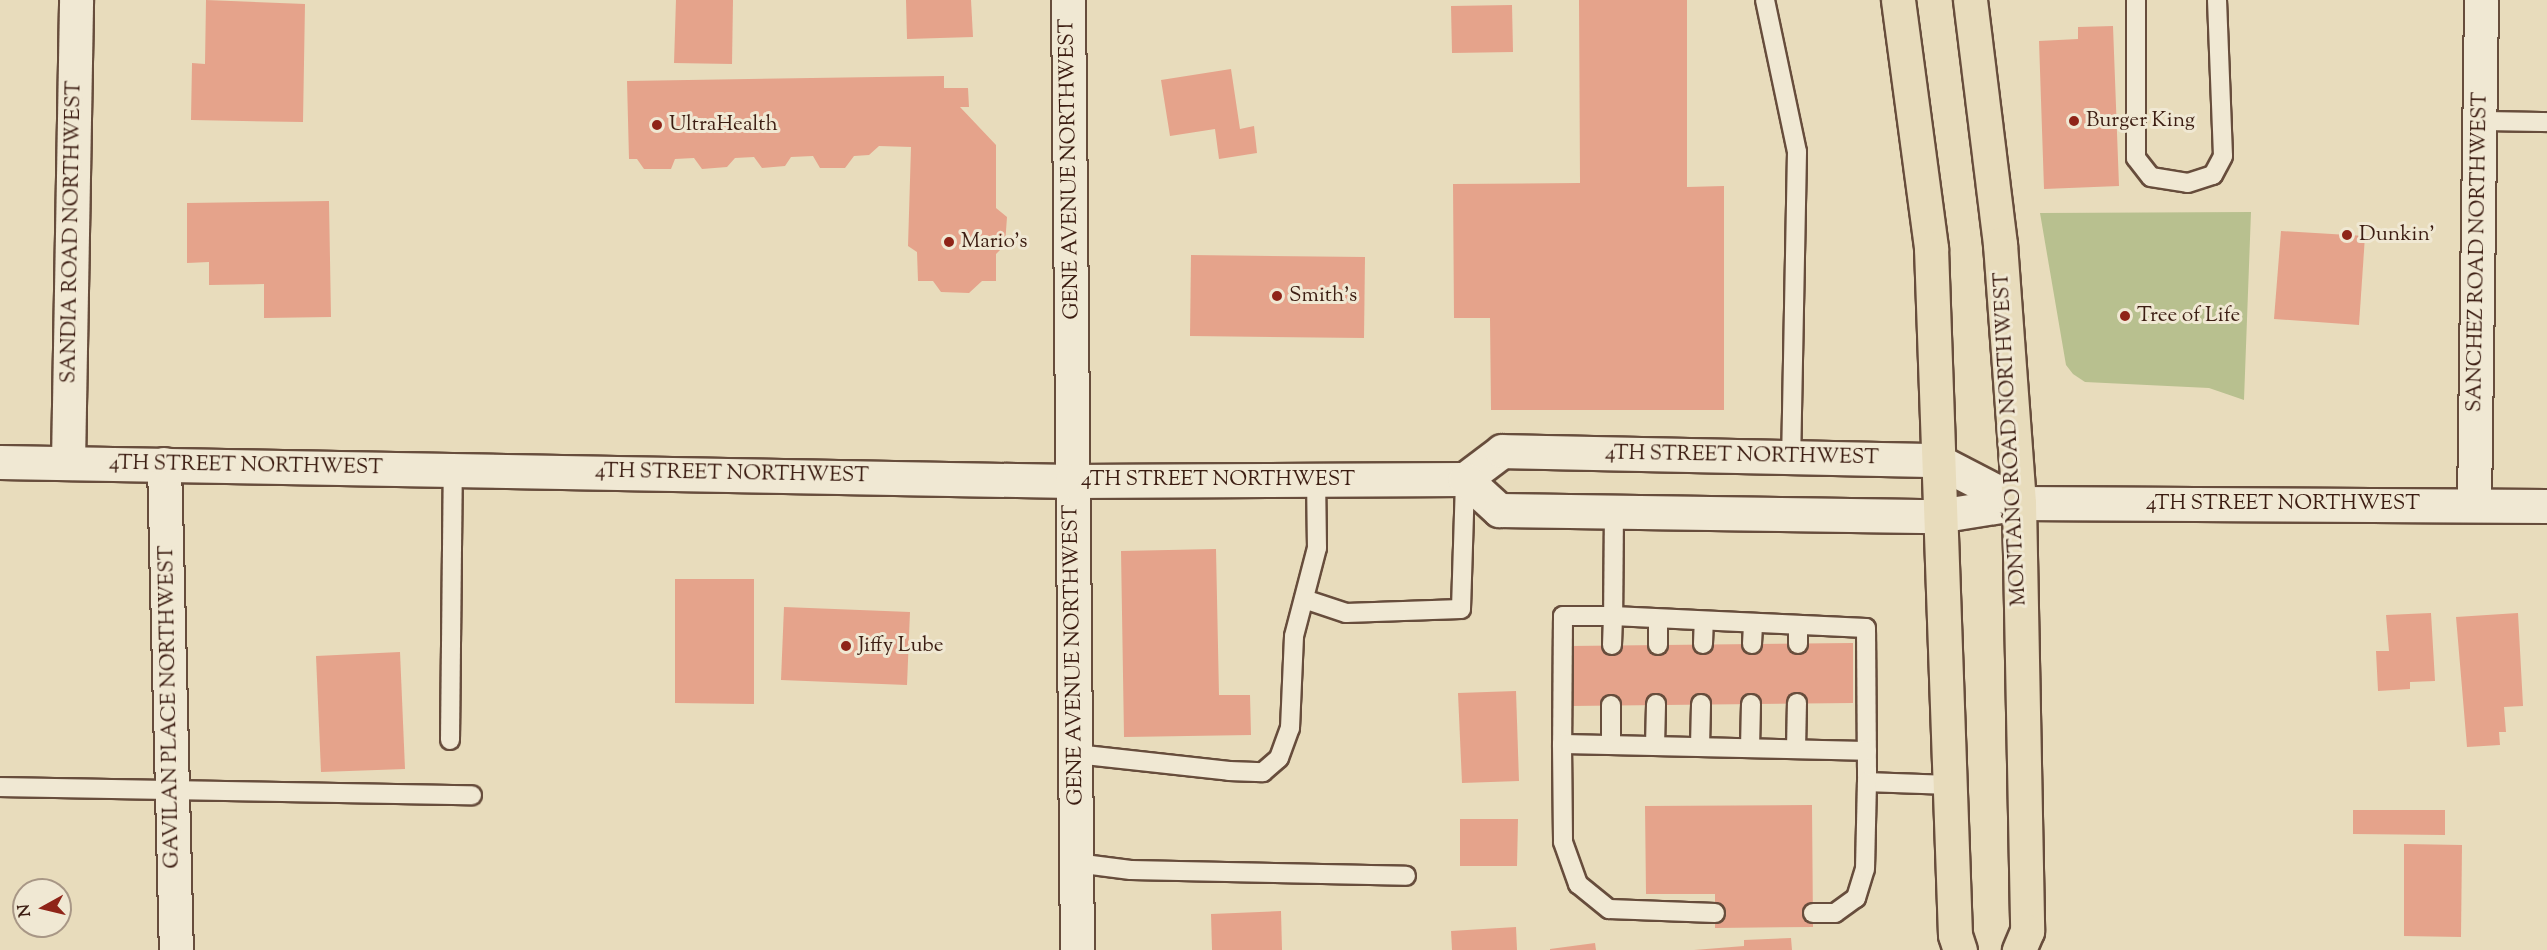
<!DOCTYPE html>
<html>
<head>
<meta charset="utf-8">
<style>
	body { margin:0 }
	#map { position:relative; width:2547px; height:950px; overflow:hidden; background:#e8dcbc; font-family:"Sorts Mill Goudy",serif }
	div>[style] { position:absolute }
	[style*='--x'] { left:calc(var(--x)*1px); top:calc(var(--y)*1px); width:calc(var(--w)*1px); rotate:calc(var(--a)*1deg) }
	.green>* { inset:0; background:#b8c08f }
	.building>* { inset:0; background:#e5a38b }
	.roads { filter:drop-shadow(2px 0 #674d3c) drop-shadow(-2px 0 #674d3c) drop-shadow(0 2px #674d3c) drop-shadow(0 -2px #674d3c) }
	.lane>* { height:18px; margin:-9px; padding:0 9px; transform-origin:9px; border-radius:9px; background:#f0e8d3 }
	.street>* { height:33px; margin:-16.5px; padding:0 16.5px; transform-origin:16.5px; border-radius:16.5px; background:#f0e8d3 }
	.secondary>* { height:33px; margin:-16.5px; padding:0 16.5px; transform-origin:16.5px; border-radius:16.5px; background:#f0e8d3 }
	.primary>* { height:33px; margin:-16.5px; padding:0 16.5px; transform-origin:16.5px; border-radius:16.5px; background:#e8dcbc }
	.dots>* { width:16px; height:16px; translate:-50% -50%; box-sizing:border-box; border:3px solid #f0e8d3; border-radius:50% }
	span { translate:-50% -50%; white-space:nowrap; text-align:center; line-height:1.15; -webkit-text-stroke:6px #f0e8d3; paint-order:stroke }
	.poi-label { font-size:21px; color:#3c1d12 }
	.left { translate:0 -50%; text-align:left }
	.street-label { font-size:21px; color:#3c1d12 }
	.north { position:absolute; left:12px; top:878px; width:60px; height:60px; box-sizing:border-box; background:#f0e8d3; border:2px solid #a89786; border-radius:50%; rotate:262deg; font-size:16px; font-weight:700; line-height:24px; text-align:center; color:#3c1d12 }
	.north::after { content:''; display:block; margin:auto; width:21px; height:27px; background:#8f2418; clip-path:polygon(50% 0,100% 100%,50% 72%,0 100%) }
</style>
</head>
<body>
<div id="map">
	<div class="green">
		<div style="clip-path:polygon(2251px 212px,2244px 400px,2209px 388px,2085px 382px,2073px 374px,2066px 365px,2040px 213px)"></div>
	</div>
	<div class="building">
		<div style="clip-path:polygon(206px 0,305px 4px,303px 122px,191px 120px,192px 63px,205px 64px)"></div>
		<div style="clip-path:polygon(676px 0,733px 0,732px 64px,674px 63px)"></div>
		<div style="clip-path:polygon(906px 0,971px 0,973px 37px,907px 39px)"></div>
		<div style="clip-path:polygon(1579px 0,1687px 0,1687px 187px,1724px 186px,1724px 410px,1491px 410px,1490px 318px,1454px 318px,1453px 184px,1580px 183px)"></div>
		<div style="clip-path:polygon(1512px 5px,1513px 52px,1452px 53px,1451px 6px)"></div>
		<div style="clip-path:polygon(2113px 26px,2119px 186px,2044px 189px,2039px 41px,2078px 39px,2078px 27px)"></div>
		<div style="clip-path:polygon(1231px 69px,1240px 129px,1254px 126px,1257px 153px,1219px 159px,1215px 129px,1170px 136px,1161px 80px)"></div>
		<div style="clip-path:polygon(944px 76px,944px 88px,968px 88px,969px 107px,960px 107px,996px 145px,996px 208px,1007px 217px,1005px 245px,996px 254px,996px 281px,982px 281px,969px 293px,941px 292px,933px 281px,918px 281px,917px 252px,908px 246px,911px 147px,879px 146px,869px 155px,854px 156px,845px 168px,820px 168px,813px 156px,791px 157px,785px 166px,762px 168px,754px 157px,735px 158px,727px 167px,702px 169px,694px 158px,675px 159px,671px 169px,644px 169px,637px 159px,629px 159px,627px 81px)"></div>
		<div style="clip-path:polygon(329px 201px,331px 317px,264px 318px,264px 284px,209px 285px,209px 262px,187px 263px,187px 203px)"></div>
		<div style="clip-path:polygon(2281px 231px,2365px 236px,2359px 325px,2274px 319px)"></div>
		<div style="clip-path:polygon(1191px 255px,1365px 257px,1364px 338px,1190px 336px)"></div>
		<div style="clip-path:polygon(1216px 549px,1219px 695px,1250px 695px,1251px 735px,1124px 737px,1121px 551px)"></div>
		<div style="clip-path:polygon(675px 579px,754px 579px,754px 704px,675px 703px)"></div>
		<div style="clip-path:polygon(784px 607px,910px 612px,907px 685px,781px 680px)"></div>
		<div style="clip-path:polygon(2431px 613px,2435px 681px,2410px 682px,2410px 689px,2378px 691px,2376px 651px,2389px 651px,2386px 615px)"></div>
		<div style="clip-path:polygon(2518px 613px,2523px 706px,2504px 707px,2506px 732px,2499px 732px,2500px 745px,2467px 747px,2456px 617px)"></div>
		<div style="clip-path:polygon(1853px 643px,1853px 703px,1570px 706px,1569px 646px)"></div>
		<div style="clip-path:polygon(400px 652px,405px 769px,321px 772px,316px 656px)"></div>
		<div style="clip-path:polygon(1516px 691px,1519px 781px,1462px 783px,1458px 693px)"></div>
		<div style="clip-path:polygon(1812px 805px,1813px 927px,1715px 928px,1715px 894px,1646px 894px,1645px 806px)"></div>
		<div style="clip-path:polygon(2353px 810px,2445px 810px,2445px 835px,2353px 834px)"></div>
		<div style="clip-path:polygon(1460px 819px,1518px 819px,1517px 866px,1460px 866px)"></div>
		<div style="clip-path:polygon(2404px 844px,2462px 845px,2461px 937px,2404px 936px)"></div>
		<div style="clip-path:polygon(1281px 911px,1282px 950px,1212px 950px,1211px 914px)"></div>
		<div style="clip-path:polygon(1516px 927px,1517px 950px,1452px 950px,1451px 931px)"></div>
		<div style="clip-path:polygon(1791px 938px,1792px 950px,1694px 950px,1744px 946px,1744px 940px)"></div>
		<div style="clip-path:polygon(1595px 943px,1596px 950px,1550px 950px,1550px 949px)"></div>
	</div>
	<div class="roads">
		<div class="lane">
			<div style="--x:1765;--y:0;--w:155;--a:78.1"></div>
			<div style="--x:1797;--y:152;--w:305;--a:91.1"></div>
			<div style="--x:2136;--y:0;--w:158;--a:90"></div>
			<div style="--x:2136;--y:158;--w:24;--a:52"></div>
			<div style="--x:2151;--y:177;--w:37;--a:9"></div>
			<div style="--x:2188;--y:183;--w:26;--a:-18"></div>
			<div style="--x:2213;--y:175;--w:21;--a:-62"></div>
			<div style="--x:2223;--y:156;--w:156;--a:-92.2"></div>
			<div style="--x:2480;--y:121;--w:67;--a:0.9"></div>
			<div style="--x:1614;--y:511;--w:105;--a:90.5"></div>
			<div style="--x:1613;--y:616;--w:253;--a:2.7"></div>
			<div style="--x:1866;--y:628;--w:154;--a:89.6"></div>
			<div style="--x:1867;--y:782;--w:82;--a:2.1"></div>
			<div style="--x:1304;--y:599;--w:44;--a:18.4"></div>
			<div style="--x:1346;--y:613;--w:115;--a:-2"></div>
			<div style="--x:1461;--y:609;--w:130;--a:-88.2"></div>
			<div style="--x:1658;--y:619;--w:26;--a:90"></div>
			<div style="--x:1703;--y:644;--w:23;--a:-88"></div>
			<div style="--x:1752;--y:644;--w:21;--a:-87"></div>
			<div style="--x:1798;--y:644;--w:19;--a:-90"></div>
			<div style="--x:1612;--y:645;--w:29;--a:-88"></div>
			<div style="--x:1613;--y:616;--w:50;--a:180"></div>
			<div style="--x:1563;--y:616;--w:128;--a:90.4"></div>
			<div style="--x:1562;--y:744;--w:305;--a:1.3"></div>
			<div style="--x:450;--y:740;--w:271;--a:-89.4"></div>
			<div style="--x:1562;--y:744;--w:98;--a:89.4"></div>
			<div style="--x:1563;--y:842;--w:45;--a:70.3"></div>
			<div style="--x:1578;--y:884;--w:40;--a:39"></div>
			<div style="--x:1609;--y:909;--w:106;--a:2.2"></div>
			<div style="--x:1611;--y:745;--w:40;--a:-90"></div>
			<div style="--x:1655;--y:746;--w:42;--a:-88.6"></div>
			<div style="--x:1700;--y:746;--w:42;--a:-88.6"></div>
			<div style="--x:1750;--y:748;--w:44;--a:-88.7"></div>
			<div style="--x:1796;--y:749;--w:46;--a:-88.8"></div>
			<div style="--x:1076;--y:754;--w:154;--a:6.3"></div>
			<div style="--x:1229;--y:771;--w:34;--a:2"></div>
			<div style="--x:1263;--y:772;--w:21;--a:-41"></div>
			<div style="--x:1279;--y:758;--w:32;--a:-70"></div>
			<div style="--x:1290;--y:728;--w:92;--a:-87.5"></div>
			<div style="--x:1294;--y:636;--w:91;--a:-75.4"></div>
			<div style="--x:1317;--y:548;--w:69;--a:-90.8"></div>
			<div style="--x:0;--y:787;--w:472;--a:1"></div>
			<div style="--x:1076;--y:863;--w:55;--a:7.3"></div>
			<div style="--x:1131;--y:870;--w:275;--a:1.2"></div>
			<div style="--x:1813;--y:913;--w:22;--a:0"></div>
			<div style="--x:1835;--y:913;--w:26;--a:-36"></div>
			<div style="--x:1856;--y:898;--w:30;--a:-73"></div>
			<div style="--x:1865;--y:869;--w:87;--a:-88.7"></div>
		</div>
		<div class="street">
			<div style="--x:1068;--y:0;--w:950;--a:89.46"></div>
			<div style="--x:68;--y:463;--w:463;--a:-89"></div>
			<div style="--x:164;--y:464;--w:486;--a:88.6"></div>
			<div style="--x:2474;--y:504;--w:504;--a:-89.2"></div>
		</div>
		<div class="secondary">
			<div style="--x:0;--y:462;--w:1072;--a:1.02"></div>
			<div style="--x:1072;--y:481;--w:393;--a:-0.3"></div>
			<div style="--x:1465;--y:479;--w:46;--a:-37.1"></div>
			<div style="--x:1502;--y:451;--w:434;--a:1.2"></div>
			<div style="--x:1936;--y:460;--w:93;--a:27.4"></div>
			<div style="--x:1465;--y:479;--w:46;--a:42.4"></div>
			<div style="--x:1499;--y:510;--w:439;--a:0.8"></div>
			<div style="--x:1938;--y:516;--w:82;--a:-9.1"></div>
			<div style="--x:2019;--y:503;--w:528;--a:0.33"></div>
		</div>
		<div class="primary">
			<div style="--x:1898;--y:0;--w:250;--a:82.4"></div>
			<div style="--x:1931;--y:248;--w:687;--a:88"></div>
			<div style="--x:1955;--y:935;--w:16;--a:72"></div>
			<div style="--x:1970;--y:0;--w:246;--a:83"></div>
			<div style="--x:2000;--y:244;--w:260;--a:85.8"></div>
			<div style="--x:2019;--y:503;--w:428;--a:88.9"></div>
			<div style="--x:2027;--y:931;--w:21;--a:113"></div>
		</div>
	</div>
	<div class="dots">
		<div style="left:2074px;top:121px;background:#8f2418"></div>
		<div style="left:657px;top:125px;background:#8f2418"></div>
		<div style="left:2347px;top:235px;background:#8f2418"></div>
		<div style="left:949px;top:242px;background:#8f2418"></div>
		<div style="left:1277px;top:296px;background:#8f2418"></div>
		<div style="left:2125px;top:316px;background:#8f2418"></div>
		<div style="left:846px;top:646px;background:#8f2418"></div>
	</div>
	<div class="poi-label">
		<span class="left" style="left:2086px;top:121px">Burger King</span>
		<span class="left" style="left:669px;top:125px">UltraHealth</span>
		<span class="left" style="left:2359px;top:235px">Dunkin'</span>
		<span class="left" style="left:961px;top:242px">Mario's</span>
		<span class="left" style="left:1289px;top:296px">Smith's</span>
		<span class="left" style="left:2137px;top:316px">Tree of Life</span>
		<span class="left" style="left:858px;top:646px">Jiffy Lube</span>
	</div>
	<div class="street-label">
		<span style="left:1070px;top:169px;rotate:-91deg">GENE AVENUE NORTHWEST</span>
		<span style="left:72px;top:232px;rotate:-89deg">SANDIA ROAD NORTHWEST</span>
		<span style="left:2478px;top:252px;rotate:-89deg">SANCHEZ ROAD NORTHWEST</span>
		<span style="left:2011px;top:439px;rotate:-93deg">MONTAÑO ROAD NORTHWEST</span>
		<span style="left:1742px;top:456px;rotate:1deg">4TH STREET NORTHWEST</span>
		<span style="left:246px;top:466px;rotate:1deg">4TH STREET NORTHWEST</span>
		<span style="left:732px;top:474px;rotate:1deg">4TH STREET NORTHWEST</span>
		<span style="left:1218px;top:480px">4TH STREET NORTHWEST</span>
		<span style="left:2283px;top:504px">4TH STREET NORTHWEST</span>
		<span style="left:1074px;top:655px;rotate:-91deg">GENE AVENUE NORTHWEST</span>
		<span style="left:170px;top:707px;rotate:-91deg">GAVILAN PLACE NORTHWEST</span>
	</div>
	<div class="north">N</div>
</div>
</body>
</html>
